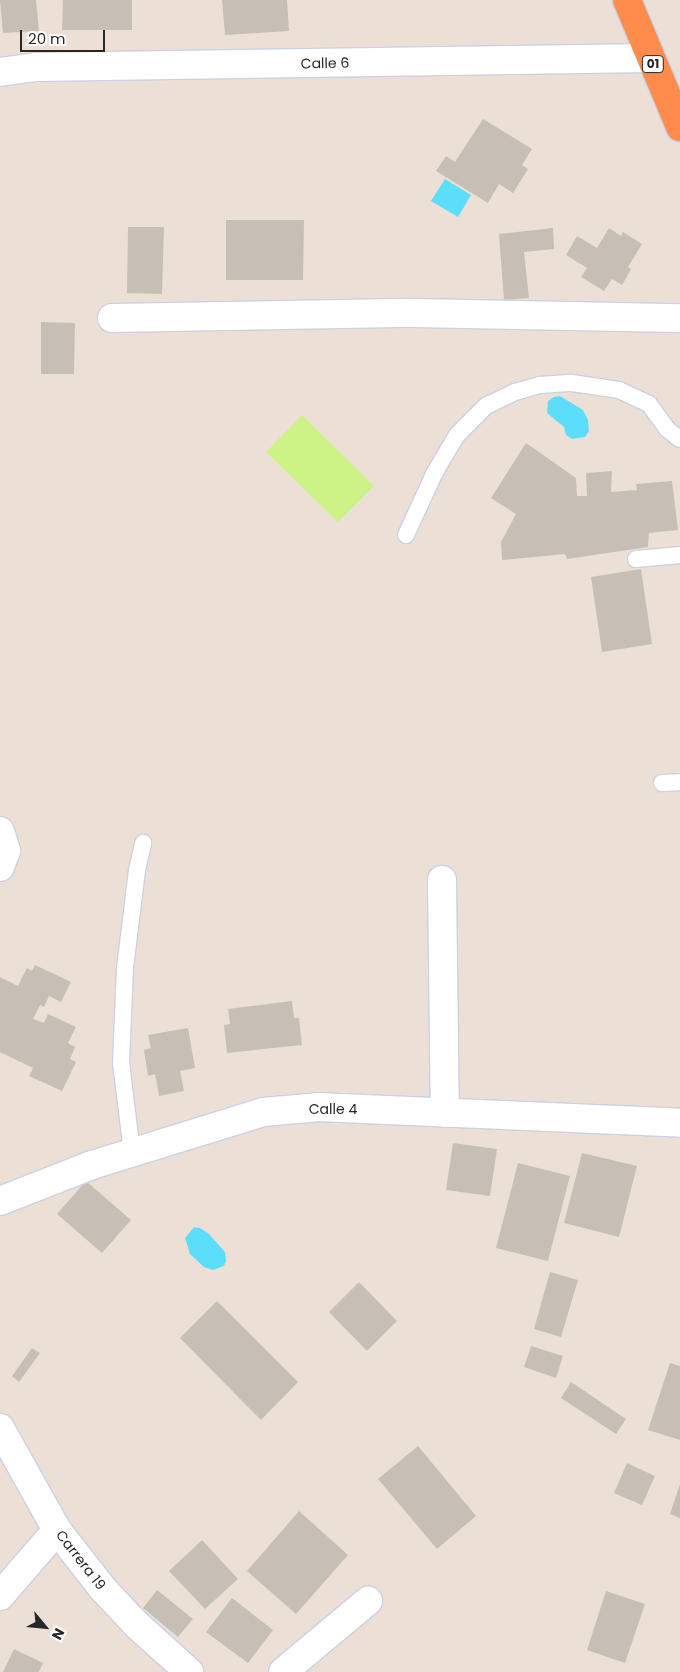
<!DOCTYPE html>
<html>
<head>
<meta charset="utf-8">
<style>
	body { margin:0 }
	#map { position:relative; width:680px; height:1672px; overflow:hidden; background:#ece0d6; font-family:Poppins,sans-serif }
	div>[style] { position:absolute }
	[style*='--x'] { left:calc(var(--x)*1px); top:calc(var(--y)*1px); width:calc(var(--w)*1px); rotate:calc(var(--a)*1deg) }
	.pitch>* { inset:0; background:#cdf285 }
	.water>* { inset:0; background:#5cdefb }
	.building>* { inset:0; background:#c5bfb6 }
	.roads { filter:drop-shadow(1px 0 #cbd1e2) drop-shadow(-1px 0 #cbd1e2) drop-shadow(0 1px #cbd1e2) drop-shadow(0 -1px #cbd1e2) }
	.lane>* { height:16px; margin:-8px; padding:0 8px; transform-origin:8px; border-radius:8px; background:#fff }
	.street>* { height:28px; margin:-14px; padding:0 14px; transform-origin:14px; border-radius:14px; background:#fff }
	.highway>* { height:28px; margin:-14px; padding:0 14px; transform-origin:14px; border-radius:14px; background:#ff8b4d }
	span { translate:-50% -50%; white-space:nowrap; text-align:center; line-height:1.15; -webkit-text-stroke:4px #fff; paint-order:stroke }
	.shield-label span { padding:1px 4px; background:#fff; border:1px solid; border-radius:4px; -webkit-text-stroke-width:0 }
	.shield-label { font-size:12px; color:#272727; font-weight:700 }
	.street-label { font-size:14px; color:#272727 }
	.north { position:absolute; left:20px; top:1602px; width:50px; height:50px; -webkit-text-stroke:4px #fff; paint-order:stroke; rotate:118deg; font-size:14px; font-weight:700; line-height:20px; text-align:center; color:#272727 }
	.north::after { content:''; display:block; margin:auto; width:18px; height:22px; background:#272727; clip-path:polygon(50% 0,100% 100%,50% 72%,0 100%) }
	.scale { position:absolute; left:20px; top:30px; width:85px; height:22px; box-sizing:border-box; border:2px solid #272727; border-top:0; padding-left:6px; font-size:15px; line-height:18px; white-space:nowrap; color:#272727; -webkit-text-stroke:4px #fff; paint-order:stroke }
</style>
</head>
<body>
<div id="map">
	<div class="pitch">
		<div style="clip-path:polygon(302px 415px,374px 486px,338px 522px,266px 452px)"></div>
	</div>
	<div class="water">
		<div style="clip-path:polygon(445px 179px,471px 195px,458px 217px,431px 201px)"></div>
		<div style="clip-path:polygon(560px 396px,583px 410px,588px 420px,589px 431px,585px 437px,572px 439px,566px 435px,564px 427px,547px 413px,548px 401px,554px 397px)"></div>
		<div style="clip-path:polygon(194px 1227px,200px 1228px,208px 1233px,225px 1252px,226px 1261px,224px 1266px,213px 1270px,204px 1267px,190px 1254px,185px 1238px)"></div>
	</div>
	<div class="building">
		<div style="clip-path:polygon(0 0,36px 0,39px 31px,3px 33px)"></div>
		<div style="clip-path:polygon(63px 0,132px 0,132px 30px,62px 30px)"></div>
		<div style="clip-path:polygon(222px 0,287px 0,289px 31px,225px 35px)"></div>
		<div style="clip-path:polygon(483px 119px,532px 149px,522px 165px,528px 169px,513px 193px,499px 184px,488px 203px,436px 171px,446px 156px,455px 162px)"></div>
		<div style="clip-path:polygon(226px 220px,304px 220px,303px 280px,226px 280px)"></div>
		<div style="clip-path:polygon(128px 227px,164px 227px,162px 294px,127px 293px)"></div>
		<div style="clip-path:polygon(553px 228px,554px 249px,524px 252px,529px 298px,504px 300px,499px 234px)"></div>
		<div style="clip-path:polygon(609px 228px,621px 236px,623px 232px,642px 244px,628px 267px,631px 269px,622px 285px,612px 279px,604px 291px,581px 277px,587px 268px,566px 255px,577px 236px,597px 248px)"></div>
		<div style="clip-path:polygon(41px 322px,75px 323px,74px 374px,41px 374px)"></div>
		<div style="clip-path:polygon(526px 443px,576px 478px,577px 496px,587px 496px,586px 473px,612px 471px,611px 492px,637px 490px,636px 484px,672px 481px,678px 530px,649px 533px,648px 547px,567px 559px,565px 554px,502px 560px,501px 542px,516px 514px,491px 498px)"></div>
		<div style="clip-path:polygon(641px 569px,652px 644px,602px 652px,591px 577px)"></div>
		<div style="clip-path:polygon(35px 965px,71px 982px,61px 1002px,49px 996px,44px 1007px,40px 1005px,33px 1019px,44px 1023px,48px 1014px,76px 1027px,68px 1043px,75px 1047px,70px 1059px,76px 1062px,62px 1091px,29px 1076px,33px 1068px,0 1052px,0 977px,18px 986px,27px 968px,32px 971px)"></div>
		<div style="clip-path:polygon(292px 1001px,294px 1018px,299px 1018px,302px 1045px,227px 1053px,224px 1025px,230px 1024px,228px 1009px)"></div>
		<div style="clip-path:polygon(188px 1028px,195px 1068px,180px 1071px,184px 1091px,159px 1096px,155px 1074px,148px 1076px,144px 1050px,151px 1048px,148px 1035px)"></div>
		<div style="clip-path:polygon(453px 1143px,497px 1149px,490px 1196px,446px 1190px)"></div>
		<div style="clip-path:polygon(582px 1153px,637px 1166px,619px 1237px,564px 1223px)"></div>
		<div style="clip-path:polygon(518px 1163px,570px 1176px,548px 1261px,496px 1248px)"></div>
		<div style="clip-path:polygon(86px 1181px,131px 1220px,102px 1253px,57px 1214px)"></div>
		<div style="clip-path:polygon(550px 1272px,578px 1280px,561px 1337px,534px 1329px)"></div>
		<div style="clip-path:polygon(359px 1282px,397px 1321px,367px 1351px,329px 1312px)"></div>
		<div style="clip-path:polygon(217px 1301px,298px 1382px,261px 1420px,180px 1338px)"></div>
		<div style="clip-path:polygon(531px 1346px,563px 1356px,556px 1378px,524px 1367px)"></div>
		<div style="clip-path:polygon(32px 1348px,40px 1353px,19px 1382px,12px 1376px)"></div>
		<div style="clip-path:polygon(670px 1363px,680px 1366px,680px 1440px,648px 1430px)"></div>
		<div style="clip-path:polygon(571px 1382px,626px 1419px,616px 1434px,561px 1398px)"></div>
		<div style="clip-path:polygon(418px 1446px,476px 1516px,437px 1549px,378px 1479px)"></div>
		<div style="clip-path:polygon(627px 1463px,655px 1476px,642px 1505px,614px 1493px)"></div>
		<div style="clip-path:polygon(680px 1484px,680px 1518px,670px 1514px)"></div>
		<div style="clip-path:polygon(299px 1511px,348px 1555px,296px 1614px,247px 1571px)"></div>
		<div style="clip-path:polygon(202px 1540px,238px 1579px,205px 1609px,169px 1571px)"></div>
		<div style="clip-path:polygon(157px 1590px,193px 1619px,178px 1637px,143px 1608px)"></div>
		<div style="clip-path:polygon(606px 1591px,645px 1604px,625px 1663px,587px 1650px)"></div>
		<div style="clip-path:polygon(232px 1598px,273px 1630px,248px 1663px,206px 1632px)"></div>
		<div style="clip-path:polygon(14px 1649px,43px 1663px,39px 1672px,3px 1672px)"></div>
	</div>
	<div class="roads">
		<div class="lane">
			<div style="--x:406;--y:535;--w:69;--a:-65.3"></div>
			<div style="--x:435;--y:472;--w:43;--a:-59.3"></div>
			<div style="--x:457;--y:435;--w:41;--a:-45"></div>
			<div style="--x:486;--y:406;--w:32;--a:-26"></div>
			<div style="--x:515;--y:392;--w:26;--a:-16"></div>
			<div style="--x:540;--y:385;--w:32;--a:-4"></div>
			<div style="--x:572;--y:383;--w:48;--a:8.5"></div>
			<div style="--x:619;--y:390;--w:33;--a:25"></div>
			<div style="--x:649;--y:404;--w:31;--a:54"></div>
			<div style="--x:667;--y:429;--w:16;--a:38"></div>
			<div style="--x:636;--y:559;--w:44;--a:-5.2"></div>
			<div style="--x:662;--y:783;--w:18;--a:-3"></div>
			<div style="--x:132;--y:1152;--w:90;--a:-97"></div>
			<div style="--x:121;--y:1063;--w:95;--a:-87.6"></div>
			<div style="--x:125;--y:968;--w:99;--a:-83"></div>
			<div style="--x:137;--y:870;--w:28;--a:-77"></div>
		</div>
		<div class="street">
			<div style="--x:0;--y:72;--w:36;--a:-8"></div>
			<div style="--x:36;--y:67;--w:615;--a:-0.84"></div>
			<div style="--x:112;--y:318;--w:301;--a:-1"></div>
			<div style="--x:413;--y:313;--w:267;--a:1.1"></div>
			<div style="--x:0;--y:831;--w:21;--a:73"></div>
			<div style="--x:6;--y:851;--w:17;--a:111"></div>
			<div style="--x:442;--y:880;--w:233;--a:89.3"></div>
			<div style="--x:0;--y:1201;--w:99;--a:-21.4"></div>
			<div style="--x:92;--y:1165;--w:179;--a:-17.2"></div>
			<div style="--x:263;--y:1112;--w:57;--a:-5"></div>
			<div style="--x:320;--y:1107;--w:360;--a:2.5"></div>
			<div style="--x:0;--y:1428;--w:117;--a:60.8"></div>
			<div style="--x:57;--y:1530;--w:75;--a:52.1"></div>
			<div style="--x:103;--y:1589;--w:51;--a:46.6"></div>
			<div style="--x:138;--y:1626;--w:69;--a:42"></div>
			<div style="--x:0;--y:1596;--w:87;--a:-49.2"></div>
			<div style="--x:283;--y:1672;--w:111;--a:-39.9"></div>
		</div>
		<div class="highway">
			<div style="--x:627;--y:0;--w:138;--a:67.3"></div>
		</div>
	</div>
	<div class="shield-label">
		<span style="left:653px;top:64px">01</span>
	</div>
	<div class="street-label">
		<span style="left:325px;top:63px;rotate:-1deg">Calle 6</span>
		<span style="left:333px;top:1109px">Calle 4</span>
		<span style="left:81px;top:1560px;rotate:52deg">Carrera 19</span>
	</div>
	<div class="north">N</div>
	<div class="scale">20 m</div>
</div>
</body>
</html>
